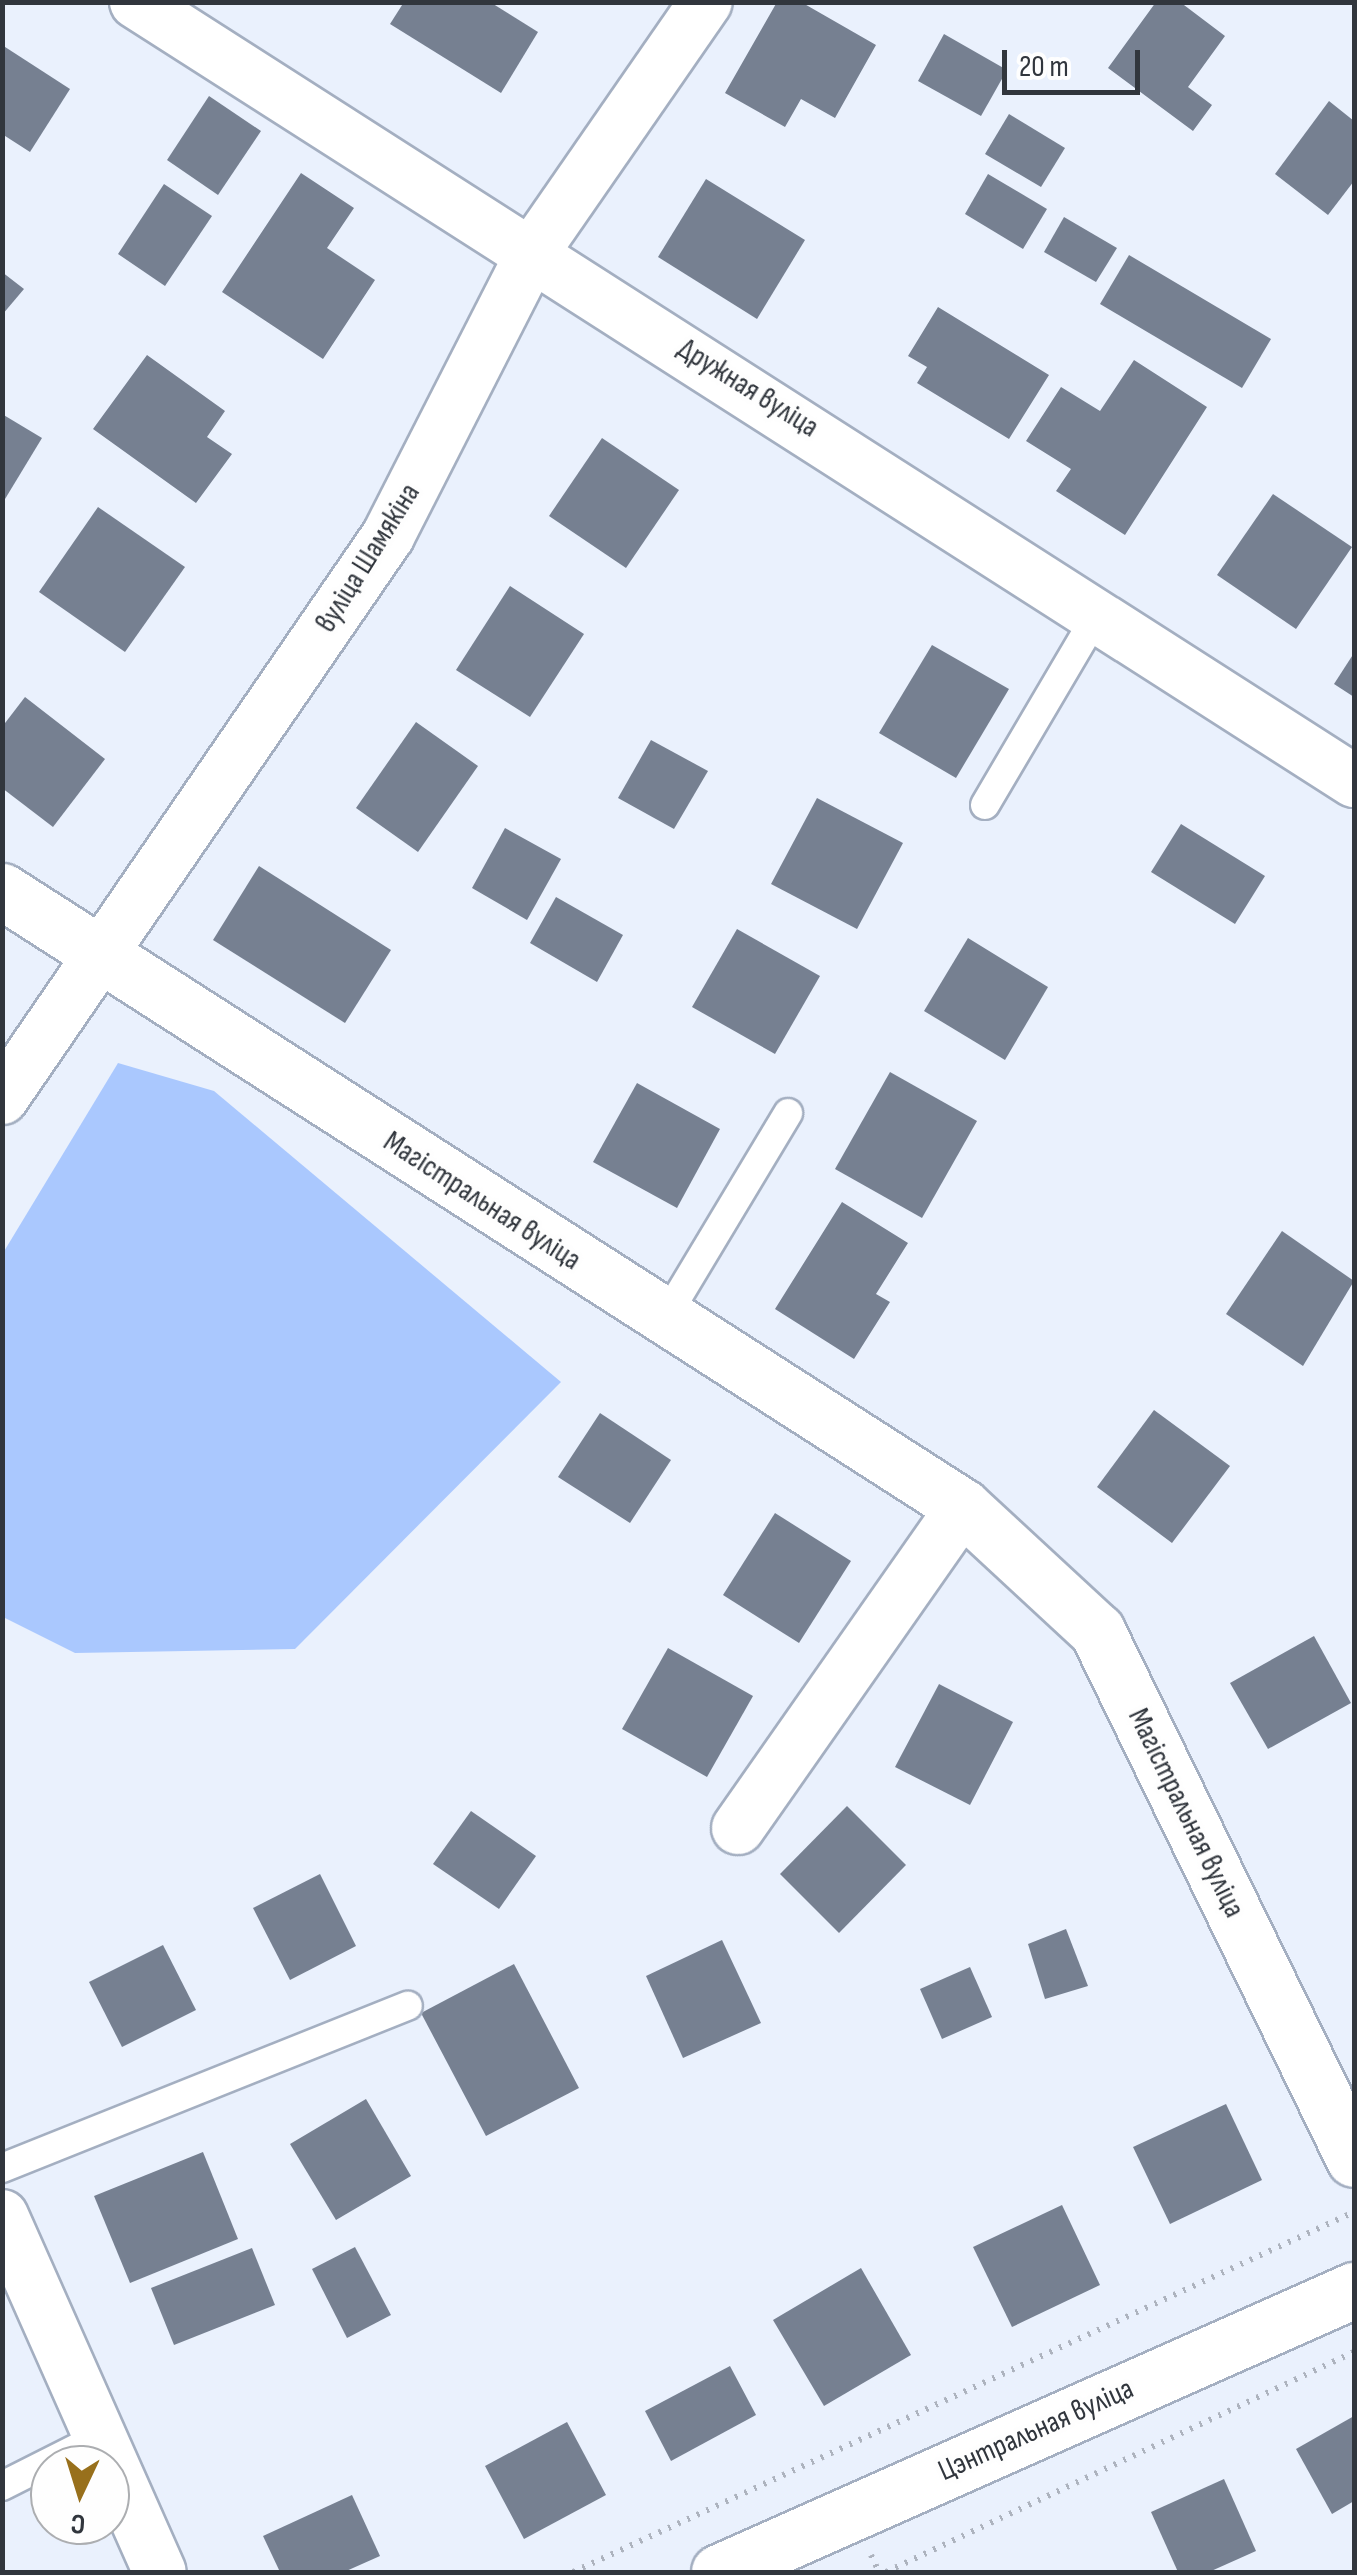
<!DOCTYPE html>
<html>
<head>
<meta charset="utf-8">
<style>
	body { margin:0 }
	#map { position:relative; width:1357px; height:2575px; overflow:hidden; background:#eaf1fd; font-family:"Sofia Sans Condensed",sans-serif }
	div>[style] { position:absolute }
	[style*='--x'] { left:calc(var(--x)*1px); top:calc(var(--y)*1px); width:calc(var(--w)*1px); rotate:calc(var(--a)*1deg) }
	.green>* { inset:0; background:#aac8fe }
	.building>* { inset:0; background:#768091 }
	.path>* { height:6px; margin-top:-3px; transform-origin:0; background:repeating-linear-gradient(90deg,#adb3be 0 2.5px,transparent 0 10.5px) }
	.roads { filter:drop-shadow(2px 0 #a4afc1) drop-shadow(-2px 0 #a4afc1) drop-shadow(0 2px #a4afc1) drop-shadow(0 -2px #a4afc1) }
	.service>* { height:28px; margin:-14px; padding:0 14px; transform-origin:14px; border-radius:14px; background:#fff }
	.minor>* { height:52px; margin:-26px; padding:0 26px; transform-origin:26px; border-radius:26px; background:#fff }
	.tertiary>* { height:55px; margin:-27.5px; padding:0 27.5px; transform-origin:27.5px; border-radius:27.5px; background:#fff }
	span { translate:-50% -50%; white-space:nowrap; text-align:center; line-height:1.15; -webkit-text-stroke:9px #fefefe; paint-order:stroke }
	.street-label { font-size:30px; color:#31363d }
	.frame { position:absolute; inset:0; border:5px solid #31363d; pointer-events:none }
	.north { position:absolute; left:30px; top:2445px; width:100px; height:100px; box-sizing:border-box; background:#fefefe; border:2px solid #acaeb1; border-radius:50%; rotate:184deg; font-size:28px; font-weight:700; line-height:40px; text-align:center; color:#31363d }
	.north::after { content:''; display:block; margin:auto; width:35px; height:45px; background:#98701c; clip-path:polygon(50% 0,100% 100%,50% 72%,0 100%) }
	.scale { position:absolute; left:1002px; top:50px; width:138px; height:45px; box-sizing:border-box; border:5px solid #31363d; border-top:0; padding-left:12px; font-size:30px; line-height:35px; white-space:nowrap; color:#31363d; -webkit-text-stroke:8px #fefefe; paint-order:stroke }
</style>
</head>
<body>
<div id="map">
	<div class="green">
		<div style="clip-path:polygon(118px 1063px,214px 1091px,561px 1382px,295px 1649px,75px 1653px,3px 1617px,3px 1253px)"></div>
	</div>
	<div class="building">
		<div style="clip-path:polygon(404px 2px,490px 2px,538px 32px,501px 93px,390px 24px)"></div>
		<div style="clip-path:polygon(777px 2px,801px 2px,876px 45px,835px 118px,801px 99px,785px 127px,725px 93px)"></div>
		<div style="clip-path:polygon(1156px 2px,1180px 2px,1225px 36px,1188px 87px,1212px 105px,1193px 131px,1108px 68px)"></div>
		<div style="clip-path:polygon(944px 34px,1007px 70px,981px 116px,918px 81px)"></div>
		<div style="clip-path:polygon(2px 45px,70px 89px,30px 152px,2px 134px)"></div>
		<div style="clip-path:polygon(209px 96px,261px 131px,218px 195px,167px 160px)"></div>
		<div style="clip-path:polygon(1329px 101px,1354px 121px,1354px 181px,1328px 215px,1275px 174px)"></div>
		<div style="clip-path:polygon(1009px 114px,1065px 148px,1041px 187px,985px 154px)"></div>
		<div style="clip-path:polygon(301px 173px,354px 208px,327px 248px,375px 280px,323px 359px,222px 292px)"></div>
		<div style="clip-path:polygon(988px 174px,1047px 209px,1023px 249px,965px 214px)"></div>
		<div style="clip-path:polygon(706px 179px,805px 240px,757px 319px,658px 257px)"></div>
		<div style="clip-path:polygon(164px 184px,212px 216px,165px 286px,118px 254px)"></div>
		<div style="clip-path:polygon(1064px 217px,1117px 248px,1096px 282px,1044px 252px)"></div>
		<div style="clip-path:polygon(1129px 255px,1271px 339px,1242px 388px,1100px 304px)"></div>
		<div style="clip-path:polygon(2px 272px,24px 289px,2px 315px)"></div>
		<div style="clip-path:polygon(938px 307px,1049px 375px,1009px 439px,917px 383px,927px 367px,908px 356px)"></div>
		<div style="clip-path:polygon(147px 355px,225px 411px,207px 437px,232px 454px,196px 503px,93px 429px)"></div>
		<div style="clip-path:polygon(1134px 360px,1207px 407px,1125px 535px,1056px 491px,1071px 469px,1026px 441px,1061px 387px,1100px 411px)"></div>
		<div style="clip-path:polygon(2px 414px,42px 438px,2px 504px)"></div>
		<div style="clip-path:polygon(602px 438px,679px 490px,626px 568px,549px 516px)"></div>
		<div style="clip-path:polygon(1273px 494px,1352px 547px,1296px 629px,1217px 575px)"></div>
		<div style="clip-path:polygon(98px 507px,185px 567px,125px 652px,39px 592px)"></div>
		<div style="clip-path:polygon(510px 586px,584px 634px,530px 717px,456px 670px)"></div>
		<div style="clip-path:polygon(932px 645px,1009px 689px,956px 778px,879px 733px)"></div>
		<div style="clip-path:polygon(1354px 653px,1354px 697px,1334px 684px)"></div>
		<div style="clip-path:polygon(25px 697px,105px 759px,53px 827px,2px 788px,2px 727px)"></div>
		<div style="clip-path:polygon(416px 722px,478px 766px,418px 852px,356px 808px)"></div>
		<div style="clip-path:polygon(651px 740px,708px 771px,674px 829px,618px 798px)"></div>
		<div style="clip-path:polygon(817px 798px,903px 843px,857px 929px,771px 884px)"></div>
		<div style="clip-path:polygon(1181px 824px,1265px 876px,1235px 924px,1151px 872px)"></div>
		<div style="clip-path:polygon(505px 828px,561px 859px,527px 920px,472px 888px)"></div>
		<div style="clip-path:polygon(259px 866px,391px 950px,345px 1023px,213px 940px)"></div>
		<div style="clip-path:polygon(556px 897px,623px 935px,597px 982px,530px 943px)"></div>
		<div style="clip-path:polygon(737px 929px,820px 976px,775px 1054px,692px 1007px)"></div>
		<div style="clip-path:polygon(968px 938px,1048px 987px,1005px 1060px,924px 1011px)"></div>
		<div style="clip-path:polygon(890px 1072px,977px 1121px,922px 1218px,835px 1169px)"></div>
		<div style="clip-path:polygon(637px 1083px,720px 1129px,677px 1208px,593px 1162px)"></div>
		<div style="clip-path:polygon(842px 1202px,908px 1243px,876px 1294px,890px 1302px,854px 1359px,775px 1309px)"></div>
		<div style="clip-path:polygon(1282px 1231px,1354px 1281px,1303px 1366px,1226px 1314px)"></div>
		<div style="clip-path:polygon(1154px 1410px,1230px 1466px,1172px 1543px,1097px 1487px)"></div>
		<div style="clip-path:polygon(600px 1413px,671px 1460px,630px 1523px,558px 1477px)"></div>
		<div style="clip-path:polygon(775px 1513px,851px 1561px,799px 1643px,723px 1595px)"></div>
		<div style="clip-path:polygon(1314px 1636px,1351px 1703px,1268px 1749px,1230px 1683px)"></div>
		<div style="clip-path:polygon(668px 1648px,753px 1696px,707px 1777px,622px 1729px)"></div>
		<div style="clip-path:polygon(939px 1684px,1013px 1722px,970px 1805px,895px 1767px)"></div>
		<div style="clip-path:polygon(847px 1806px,906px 1865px,839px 1933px,780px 1874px)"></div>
		<div style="clip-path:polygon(471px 1811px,536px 1856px,499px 1909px,433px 1864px)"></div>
		<div style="clip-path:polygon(320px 1874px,356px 1946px,290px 1980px,253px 1908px)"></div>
		<div style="clip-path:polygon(1066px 1929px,1088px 1986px,1045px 1999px,1028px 1944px)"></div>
		<div style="clip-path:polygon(722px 1940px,761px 2023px,683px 2058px,646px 1976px)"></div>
		<div style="clip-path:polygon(163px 1945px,196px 2010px,122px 2047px,89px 1982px)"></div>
		<div style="clip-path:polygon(514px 1964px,579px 2088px,486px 2136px,421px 2013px)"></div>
		<div style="clip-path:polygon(970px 1967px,992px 2017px,942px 2039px,920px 1989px)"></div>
		<div style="clip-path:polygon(366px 2099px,411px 2176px,336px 2220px,290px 2144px)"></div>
		<div style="clip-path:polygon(1226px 2104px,1262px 2180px,1170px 2224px,1133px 2147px)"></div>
		<div style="clip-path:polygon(203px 2152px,238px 2239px,130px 2283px,94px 2196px)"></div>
		<div style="clip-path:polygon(1062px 2205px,1100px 2285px,1012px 2327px,973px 2247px)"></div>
		<div style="clip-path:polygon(355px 2247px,391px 2315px,347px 2338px,312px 2269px)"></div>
		<div style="clip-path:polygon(252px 2248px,275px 2305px,174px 2345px,151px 2288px)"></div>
		<div style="clip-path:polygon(861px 2268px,911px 2355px,824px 2406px,773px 2320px)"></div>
		<div style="clip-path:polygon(730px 2366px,756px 2415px,671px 2461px,645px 2411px)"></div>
		<div style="clip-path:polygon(1354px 2416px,1354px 2501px,1332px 2514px,1296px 2449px)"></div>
		<div style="clip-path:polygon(567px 2422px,606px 2495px,524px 2539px,485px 2466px)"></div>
		<div style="clip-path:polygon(1224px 2479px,1256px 2551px,1209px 2572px,1178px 2572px,1151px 2512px)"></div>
		<div style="clip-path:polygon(352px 2495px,380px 2556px,344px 2572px,280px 2572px,263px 2536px)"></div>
	</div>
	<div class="path">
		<div style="--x:871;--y:2555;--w:19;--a:65"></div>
		<div style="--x:573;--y:2572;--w:860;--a:-24.75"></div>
		<div style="--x:886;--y:2572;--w:517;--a:-25.18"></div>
	</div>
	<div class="roads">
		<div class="service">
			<div style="--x:985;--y:805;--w:212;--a:-59.5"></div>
			<div style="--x:665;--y:1318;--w:239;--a:-59"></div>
			<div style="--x:2;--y:2168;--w:437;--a:-21.8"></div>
			<div style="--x:2;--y:2486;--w:111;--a:-26.8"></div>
		</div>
		<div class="minor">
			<div style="--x:136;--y:2;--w:1446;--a:32.6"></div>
			<div style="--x:2;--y:1098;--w:682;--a:-55.52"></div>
			<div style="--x:388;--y:536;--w:318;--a:-63"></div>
			<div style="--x:532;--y:253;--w:305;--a:-55.3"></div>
			<div style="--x:738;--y:1828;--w:392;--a:-55"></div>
			<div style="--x:2;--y:2216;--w:389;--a:66.1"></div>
		</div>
		<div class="tertiary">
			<div style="--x:2;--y:891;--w:1141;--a:32.66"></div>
			<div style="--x:963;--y:1507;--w:183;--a:42.8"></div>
			<div style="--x:1097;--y:1631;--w:587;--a:64.05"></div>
			<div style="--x:719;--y:2572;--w:695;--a:-23.95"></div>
		</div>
	</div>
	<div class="street-label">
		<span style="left:748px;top:388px;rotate:32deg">Дружная вуліца</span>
		<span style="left:368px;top:558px;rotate:-58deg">вуліца Шамякіна</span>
		<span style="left:482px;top:1201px;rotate:33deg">Магістральная вуліца</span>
		<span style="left:1186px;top:1813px;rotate:64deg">Магістральная вуліца</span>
		<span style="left:1036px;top:2430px;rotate:-24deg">Цэнтральная вуліца</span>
	</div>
	<div class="frame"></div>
	<div class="north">С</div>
	<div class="scale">20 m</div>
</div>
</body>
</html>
